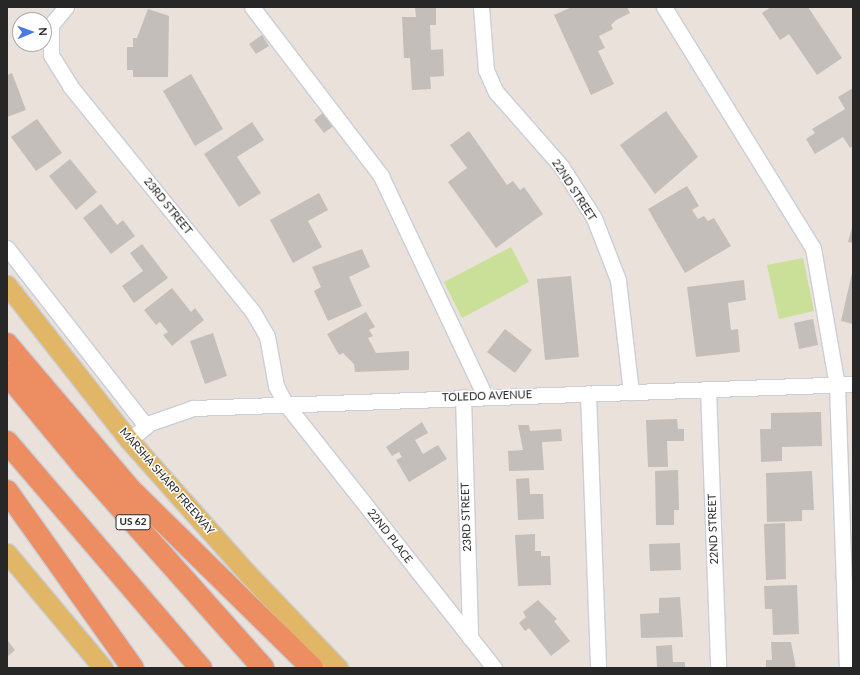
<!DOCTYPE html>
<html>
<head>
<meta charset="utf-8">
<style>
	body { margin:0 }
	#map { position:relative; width:860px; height:675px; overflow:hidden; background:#e9e1da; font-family:Lato,sans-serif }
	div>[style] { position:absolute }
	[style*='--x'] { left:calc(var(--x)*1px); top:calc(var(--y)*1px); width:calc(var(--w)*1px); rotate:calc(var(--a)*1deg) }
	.pitch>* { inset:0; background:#cae099 }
	.building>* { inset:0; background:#c4beba }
	.roads { filter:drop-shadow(1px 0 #c9ced8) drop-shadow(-1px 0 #c9ced8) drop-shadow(0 1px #c9ced8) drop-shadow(0 -1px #c9ced8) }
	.minor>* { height:15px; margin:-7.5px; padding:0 7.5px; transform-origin:7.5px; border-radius:7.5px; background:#fff }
	.major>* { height:19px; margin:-9.5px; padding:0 9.5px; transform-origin:9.5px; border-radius:9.5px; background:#e1b667 }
	.highway>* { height:22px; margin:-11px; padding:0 11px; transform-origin:11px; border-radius:11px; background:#ec8d62 }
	span { translate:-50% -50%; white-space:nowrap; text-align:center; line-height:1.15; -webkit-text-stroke:3px #fff; paint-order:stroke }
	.shield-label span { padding:1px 3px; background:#fff; border:1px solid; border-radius:3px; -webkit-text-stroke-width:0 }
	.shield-label { font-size:10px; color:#272727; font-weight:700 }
	.street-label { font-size:11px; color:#272727 }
	.frame { position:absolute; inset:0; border:8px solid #272727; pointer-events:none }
	.north { position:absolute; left:12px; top:12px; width:40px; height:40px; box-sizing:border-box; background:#fff; border:1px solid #a9a9a9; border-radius:50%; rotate:88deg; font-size:11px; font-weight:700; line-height:16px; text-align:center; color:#272727 }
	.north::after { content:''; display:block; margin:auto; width:14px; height:18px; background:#4a7ae6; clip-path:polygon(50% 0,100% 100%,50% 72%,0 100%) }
</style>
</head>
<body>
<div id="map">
	<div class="pitch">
		<div style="clip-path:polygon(511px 247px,529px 282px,462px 318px,444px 282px)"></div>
		<div style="clip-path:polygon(803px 258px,814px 311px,779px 319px,767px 265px)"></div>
	</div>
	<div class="building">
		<div style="clip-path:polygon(415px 7px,436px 7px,436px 25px,430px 25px,431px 50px,443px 49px,444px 76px,430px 77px,431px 89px,412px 90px,410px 58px,404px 58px,402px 17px,416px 17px)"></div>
		<div style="clip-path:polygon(572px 7px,627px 7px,630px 13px,616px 20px,611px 25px,613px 29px,599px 36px,605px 48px,598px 51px,614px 84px,591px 95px,554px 15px)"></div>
		<div style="clip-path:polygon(771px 7px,808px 7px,842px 58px,817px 75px,789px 34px,780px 40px,762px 13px)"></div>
		<div style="clip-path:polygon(148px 9px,169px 16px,168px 77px,133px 77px,133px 70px,127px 70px,127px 47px,133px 47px,133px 38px,137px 38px)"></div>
		<div style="clip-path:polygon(262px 35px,269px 46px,256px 54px,249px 44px)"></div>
		<div style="clip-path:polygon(12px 73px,26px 110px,7px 117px,7px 75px)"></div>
		<div style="clip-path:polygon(191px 74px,223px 129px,195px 146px,163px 91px)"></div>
		<div style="clip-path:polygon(853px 88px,853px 146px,850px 148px,843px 137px,815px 154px,806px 139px,815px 133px,812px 129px,845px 109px,838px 97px)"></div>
		<div style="clip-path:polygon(325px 111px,335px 125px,324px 133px,314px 120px)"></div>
		<div style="clip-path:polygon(666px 111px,698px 157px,655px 194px,620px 145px)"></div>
		<div style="clip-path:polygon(37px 119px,62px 153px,36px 171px,11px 137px)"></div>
		<div style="clip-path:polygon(252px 122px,264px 140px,237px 157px,261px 193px,239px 207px,204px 154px)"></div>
		<div style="clip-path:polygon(469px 131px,507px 185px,513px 181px,520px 190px,524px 187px,543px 214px,496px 248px,448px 182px,467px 168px,450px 145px)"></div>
		<div style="clip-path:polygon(70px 159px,97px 192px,76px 210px,49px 176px)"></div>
		<div style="clip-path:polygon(687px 186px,699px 206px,692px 210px,698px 219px,704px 216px,708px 221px,714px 218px,731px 246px,685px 273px,648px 209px)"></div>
		<div style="clip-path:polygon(319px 193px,328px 210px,308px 221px,322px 247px,293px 263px,270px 220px)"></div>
		<div style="clip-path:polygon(101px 204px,117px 225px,123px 220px,135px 236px,111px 254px,83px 218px)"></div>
		<div style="clip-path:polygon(853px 224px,853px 243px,848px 242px)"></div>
		<div style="clip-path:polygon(142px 244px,168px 278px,134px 303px,122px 286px,143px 271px,130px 253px)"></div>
		<div style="clip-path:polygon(362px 249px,370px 267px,349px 277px,362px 306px,328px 321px,314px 291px,321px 287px,312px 267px)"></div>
		<div style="clip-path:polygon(852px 273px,853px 273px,853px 324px,841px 321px)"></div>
		<div style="clip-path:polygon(571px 276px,579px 357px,545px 360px,537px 279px)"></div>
		<div style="clip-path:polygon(744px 280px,746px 300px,728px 303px,731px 330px,738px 329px,740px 352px,696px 357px,687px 287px)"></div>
		<div style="clip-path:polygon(172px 288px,191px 312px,195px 308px,204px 320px,172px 346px,163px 335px,168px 332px,160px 322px,156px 325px,144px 310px)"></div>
		<div style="clip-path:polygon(366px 312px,375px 327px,369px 330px,373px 336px,368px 338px,376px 353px,409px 351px,409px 370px,355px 372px,354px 364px,343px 353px,339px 355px,327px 334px)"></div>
		<div style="clip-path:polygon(813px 319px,818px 345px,799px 349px,794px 323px)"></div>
		<div style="clip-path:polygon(505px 329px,532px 350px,515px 373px,487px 352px)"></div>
		<div style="clip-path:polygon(213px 333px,227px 376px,205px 384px,190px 341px)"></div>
		<div style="clip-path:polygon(821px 412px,822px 446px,782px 447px,782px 461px,761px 462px,760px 429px,771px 429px,771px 413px)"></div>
		<div style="clip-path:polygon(677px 419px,678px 429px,684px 429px,684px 441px,667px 441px,668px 467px,648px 467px,646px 420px)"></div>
		<div style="clip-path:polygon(422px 422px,428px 433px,415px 440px,423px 454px,438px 445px,447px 459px,409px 482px,396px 460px,402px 457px,399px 452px,392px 456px,386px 447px)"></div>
		<div style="clip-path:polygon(518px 425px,529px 425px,530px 431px,561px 429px,562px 441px,542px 442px,544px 470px,509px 471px,508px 451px,523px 450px)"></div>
		<div style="clip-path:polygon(678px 470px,679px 510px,674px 510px,674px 525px,656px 525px,655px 471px)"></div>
		<div style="clip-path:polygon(812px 471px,814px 510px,802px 510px,802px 521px,767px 522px,766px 473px)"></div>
		<div style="clip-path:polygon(529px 478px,530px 494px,543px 494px,544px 519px,518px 520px,516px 479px)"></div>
		<div style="clip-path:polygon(785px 523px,786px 579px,766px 580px,764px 524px)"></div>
		<div style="clip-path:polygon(535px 534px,535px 551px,541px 551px,541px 556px,550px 556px,551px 585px,518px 586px,515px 535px)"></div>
		<div style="clip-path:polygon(680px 543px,681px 570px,650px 571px,649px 544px)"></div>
		<div style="clip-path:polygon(797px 585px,799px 634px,773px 635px,772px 609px,765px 609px,764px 586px)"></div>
		<div style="clip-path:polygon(680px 597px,683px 637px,641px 638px,640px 614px,659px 613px,659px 598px)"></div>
		<div style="clip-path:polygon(538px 600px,557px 619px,554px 621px,570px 641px,551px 656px,529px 628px,525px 631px,519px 623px,526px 617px,523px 612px)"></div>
		<div style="clip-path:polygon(7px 640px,15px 650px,7px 657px)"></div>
		<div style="clip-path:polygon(771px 642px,791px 642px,796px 668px,766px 668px,766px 660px,772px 660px)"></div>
		<div style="clip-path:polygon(672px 645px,673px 662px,685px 662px,685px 668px,657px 668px,656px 646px)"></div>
	</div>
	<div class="roads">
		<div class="minor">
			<div style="--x:66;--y:7;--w:23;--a:130"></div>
			<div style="--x:51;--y:25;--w:30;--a:90"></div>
			<div style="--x:51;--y:55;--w:36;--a:58"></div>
			<div style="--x:70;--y:86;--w:291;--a:51"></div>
			<div style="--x:253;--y:312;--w:28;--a:60"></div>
			<div style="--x:267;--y:336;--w:51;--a:79.8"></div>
			<div style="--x:276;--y:386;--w:19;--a:62"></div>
			<div style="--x:285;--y:403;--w:337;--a:51.7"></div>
			<div style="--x:252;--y:7;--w:213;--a:52.6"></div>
			<div style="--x:381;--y:176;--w:243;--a:64.7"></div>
			<div style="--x:481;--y:7;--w:63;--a:85.5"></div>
			<div style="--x:486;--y:70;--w:24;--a:66"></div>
			<div style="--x:496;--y:92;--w:98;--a:48.7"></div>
			<div style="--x:561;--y:166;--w:62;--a:57.6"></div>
			<div style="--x:594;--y:218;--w:66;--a:68.8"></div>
			<div style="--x:618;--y:280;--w:113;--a:83.4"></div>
			<div style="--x:664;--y:7;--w:283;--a:58.3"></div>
			<div style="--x:813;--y:248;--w:139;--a:80.1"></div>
			<div style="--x:837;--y:385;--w:283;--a:88"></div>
			<div style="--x:7;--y:248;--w:226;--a:52"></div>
			<div style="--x:708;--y:389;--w:279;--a:87.9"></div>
			<div style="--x:588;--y:393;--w:275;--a:87.9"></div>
			<div style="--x:463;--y:397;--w:241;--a:88.3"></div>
			<div style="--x:129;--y:440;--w:27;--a:-39"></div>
			<div style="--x:150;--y:423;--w:46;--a:-19.2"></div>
			<div style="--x:193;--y:408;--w:660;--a:-2.08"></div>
		</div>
		<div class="major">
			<div style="--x:7;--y:285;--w:197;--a:51.8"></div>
			<div style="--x:129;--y:440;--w:178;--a:48.4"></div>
			<div style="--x:247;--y:573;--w:132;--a:46.2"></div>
			<div style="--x:7;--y:553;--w:150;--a:50.1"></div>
		</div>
		<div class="highway">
			<div style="--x:7;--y:344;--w:190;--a:49.7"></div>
			<div style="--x:130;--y:489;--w:255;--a:44.5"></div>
			<div style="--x:7;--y:374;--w:124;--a:50.3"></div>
			<div style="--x:86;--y:469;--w:266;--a:48.3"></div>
			<div style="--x:7;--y:442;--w:298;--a:49.4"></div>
			<div style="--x:7;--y:491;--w:217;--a:54.6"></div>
		</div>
	</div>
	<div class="shield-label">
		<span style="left:133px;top:522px">US 62</span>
	</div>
	<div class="street-label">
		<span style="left:574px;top:190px;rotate:57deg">22ND STREET</span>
		<span style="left:168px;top:206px;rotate:51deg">23RD STREET</span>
		<span style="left:487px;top:396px;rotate:-2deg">TOLEDO AVENUE</span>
		<span style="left:167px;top:481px;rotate:49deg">MARSHA SHARP FREEWAY</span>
		<span style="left:466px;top:517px;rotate:-92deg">23RD STREET</span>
		<span style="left:713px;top:529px;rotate:-92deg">22ND STREET</span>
		<span style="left:390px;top:536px;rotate:52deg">22ND PLACE</span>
	</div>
	<div class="frame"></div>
	<div class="north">N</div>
</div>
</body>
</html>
